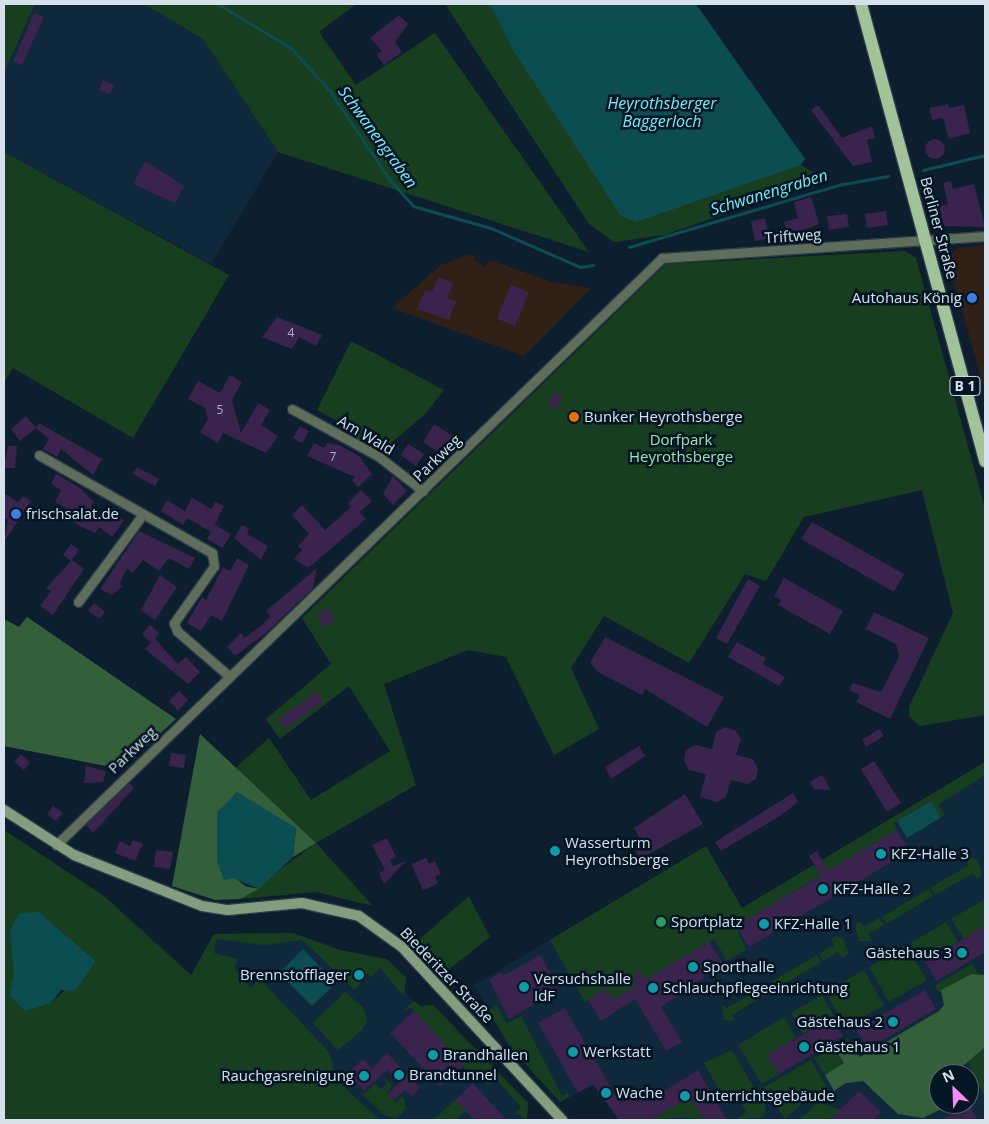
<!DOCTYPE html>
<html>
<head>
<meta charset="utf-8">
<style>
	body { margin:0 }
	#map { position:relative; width:989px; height:1124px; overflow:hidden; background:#0d1f2e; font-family:"Open Sans",sans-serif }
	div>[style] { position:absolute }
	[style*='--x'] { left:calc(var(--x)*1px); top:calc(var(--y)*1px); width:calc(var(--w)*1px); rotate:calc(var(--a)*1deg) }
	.commercial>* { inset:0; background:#302016 }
	.built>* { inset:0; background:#10283c }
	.green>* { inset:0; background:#183e20 }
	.forest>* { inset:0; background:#345f3b }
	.water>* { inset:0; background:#0c4d52 }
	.stream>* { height:3px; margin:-1.5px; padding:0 1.5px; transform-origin:1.5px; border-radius:1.5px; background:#0c4d52 }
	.building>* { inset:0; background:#3a234c }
	.round { border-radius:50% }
	.roads { filter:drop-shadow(1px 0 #293a49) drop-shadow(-1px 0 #293a49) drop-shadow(0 1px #293a49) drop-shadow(0 -1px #293a49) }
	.street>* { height:9px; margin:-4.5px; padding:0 4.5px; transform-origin:4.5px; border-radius:4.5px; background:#5f6e5b }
	.secondary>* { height:10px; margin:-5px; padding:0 5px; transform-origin:5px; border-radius:5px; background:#859d7f }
	.primary>* { height:12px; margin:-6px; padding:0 6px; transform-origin:6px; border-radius:6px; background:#a2c29a }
	.dots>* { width:14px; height:14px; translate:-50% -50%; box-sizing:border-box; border:2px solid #041524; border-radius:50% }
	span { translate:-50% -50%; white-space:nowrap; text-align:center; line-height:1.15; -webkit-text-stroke:5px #041524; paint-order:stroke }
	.number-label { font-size:12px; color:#afb2c4 }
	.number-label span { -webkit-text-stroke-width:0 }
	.shield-label span { padding:1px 4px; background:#041524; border:1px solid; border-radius:4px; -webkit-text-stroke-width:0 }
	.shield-label { font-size:14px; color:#d6e1ec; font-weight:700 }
	.street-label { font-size:15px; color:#d6e1ec }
	.poi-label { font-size:15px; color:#d6e1ec }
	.right { translate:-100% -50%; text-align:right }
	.left { translate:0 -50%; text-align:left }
	.park-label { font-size:15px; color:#a1e5aa }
	.water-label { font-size:16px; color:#77ebf5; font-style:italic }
	.frame { position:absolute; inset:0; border:5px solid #d6e1ec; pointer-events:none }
	.north { position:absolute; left:929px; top:1064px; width:50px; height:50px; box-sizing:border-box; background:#041524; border:1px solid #586774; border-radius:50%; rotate:336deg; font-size:14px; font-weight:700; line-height:20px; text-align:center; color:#d6e1ec }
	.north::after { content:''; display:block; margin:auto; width:18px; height:22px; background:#f28af2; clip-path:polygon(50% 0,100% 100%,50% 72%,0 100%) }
</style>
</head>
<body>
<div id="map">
	<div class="commercial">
		<div style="clip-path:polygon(985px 245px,985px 392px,947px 257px,959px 248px)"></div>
		<div style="clip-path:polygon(467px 255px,475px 255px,475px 261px,484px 266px,490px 260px,552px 282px,591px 288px,524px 356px,392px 308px,441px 265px)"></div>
	</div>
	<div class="built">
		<div style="clip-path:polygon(35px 4px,144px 4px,203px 39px,278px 152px,211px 264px,4px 152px,4px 73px)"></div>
		<div style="clip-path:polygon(evenodd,985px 762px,985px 1120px,619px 1120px,611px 1095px,602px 1100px,594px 1084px,560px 1102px,510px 1047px,474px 985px,706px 846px,742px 908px,985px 762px,939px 1074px,969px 1074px,969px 1104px,939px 1104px,939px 1074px)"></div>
		<div style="clip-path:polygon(293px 933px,340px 950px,386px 959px,406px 977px,405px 991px,414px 1001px,420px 1006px,433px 1005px,528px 1103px,527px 1120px,375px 1120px,191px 975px,214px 934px)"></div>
	</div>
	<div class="green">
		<div style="clip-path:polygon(4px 4px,35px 4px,4px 73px)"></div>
		<div style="clip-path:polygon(144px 4px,356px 4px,319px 32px,356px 85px,435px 33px,589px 252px,278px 152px,203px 39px)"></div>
		<div style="clip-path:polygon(445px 4px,490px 4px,511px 47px,729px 187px,801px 165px,814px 173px,763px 190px,766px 200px,664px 235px,614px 242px,589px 224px)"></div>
		<div style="clip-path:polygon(4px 152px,229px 275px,133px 438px,13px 368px,4px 383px)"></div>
		<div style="clip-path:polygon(905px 251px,916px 258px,985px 508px,985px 715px,920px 726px,909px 716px,909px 707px,953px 613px,922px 490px,804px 517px,766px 581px,745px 574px,689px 663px,604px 616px,571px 668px,599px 729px,554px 755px,506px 657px,468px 650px,384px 684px,416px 785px,316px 843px,373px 906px,316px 892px,240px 899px,316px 843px,234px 769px,269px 738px,311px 800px,390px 751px,349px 686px,280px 739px,266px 719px,331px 664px,302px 618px,666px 264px)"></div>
		<div style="clip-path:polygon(351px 341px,444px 390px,426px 413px,381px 452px,353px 437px,356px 431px,317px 410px)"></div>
		<div style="clip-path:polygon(985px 762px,985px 775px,938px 805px,945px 815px,940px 818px,930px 801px,894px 823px,897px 830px,736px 926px,746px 950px,727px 961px,714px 939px,645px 980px,640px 972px,632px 976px,637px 985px,613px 1000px,606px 989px,585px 1002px,550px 940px,706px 846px,742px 908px)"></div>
		<div style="clip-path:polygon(evenodd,4px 830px,104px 896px,191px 975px,214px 934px,293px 933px,340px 950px,386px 959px,406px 977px,404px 996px,380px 968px,371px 977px,367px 973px,355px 990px,302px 940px,264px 945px,216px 939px,214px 953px,238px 959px,234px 968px,250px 988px,258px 981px,253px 972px,329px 1052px,337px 1081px,380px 1120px,4px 1120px,4px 830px,39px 912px,96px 961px,51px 1003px,9px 995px,39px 912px)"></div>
		<div style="clip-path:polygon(970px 857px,978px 860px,982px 875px,977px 879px,973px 873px,935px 895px,930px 888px,969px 865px,966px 859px)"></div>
		<div style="clip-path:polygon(929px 889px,933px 896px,886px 924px,882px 917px)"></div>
		<div style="clip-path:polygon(469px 896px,490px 937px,443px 974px,414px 944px)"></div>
		<div style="clip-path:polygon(985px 899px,985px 927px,964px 939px,951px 919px)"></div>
		<div style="clip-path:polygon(879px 918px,884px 925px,868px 934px,872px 941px,859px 941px,855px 925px,860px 921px,864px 927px)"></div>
		<div style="clip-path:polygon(946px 922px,958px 942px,921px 962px,911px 943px)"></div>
		<div style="clip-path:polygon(836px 936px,843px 939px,849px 953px,842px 958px,838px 952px,823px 961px,819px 954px,834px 945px,831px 939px)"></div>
		<div style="clip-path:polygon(906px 945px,927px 980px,889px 1002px,869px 967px)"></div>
		<div style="clip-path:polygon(817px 955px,821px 962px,774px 990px,769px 983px)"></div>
		<div style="clip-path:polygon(972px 964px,979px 975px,972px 974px,939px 993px,935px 985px)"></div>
		<div style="clip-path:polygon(864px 970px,884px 1005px,846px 1027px,825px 992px)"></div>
		<div style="clip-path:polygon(768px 984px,772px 991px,732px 1015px,735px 1021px,724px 1020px,721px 1004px,727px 1008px)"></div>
		<div style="clip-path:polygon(345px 992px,364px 1008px,367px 1021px,362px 1030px,338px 1050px,313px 1023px)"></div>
		<div style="clip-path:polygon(822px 995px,834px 1016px,803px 1034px,791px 1013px)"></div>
		<div style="clip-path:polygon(414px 1001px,420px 1006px,433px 1005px,528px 1103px,527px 1120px,515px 1113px,521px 1107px,496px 1079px,488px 1085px,481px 1078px,477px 1082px,411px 1007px,401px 1013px)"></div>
		<div style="clip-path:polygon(496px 1005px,507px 1024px,521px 1016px,562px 1096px,567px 1093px,570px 1096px,560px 1102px,510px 1047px,488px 1010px)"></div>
		<div style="clip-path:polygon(784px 1017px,796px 1038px,768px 1055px,779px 1074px,762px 1084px,738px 1045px)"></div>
		<div style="clip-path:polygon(848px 1038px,849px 1042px,836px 1050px,844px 1063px,825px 1075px,814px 1058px)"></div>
		<div style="clip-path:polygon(985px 1047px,985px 1098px,968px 1062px)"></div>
		<div style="clip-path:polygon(732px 1050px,754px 1088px,727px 1105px,704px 1063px)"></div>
		<div style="clip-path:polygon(811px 1060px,831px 1094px,809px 1097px,785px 1119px,763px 1088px)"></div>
		<div style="clip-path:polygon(383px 1076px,392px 1085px,387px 1094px,396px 1103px,402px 1096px,405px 1101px,406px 1109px,397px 1118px,385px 1116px,360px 1092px,365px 1093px,375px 1083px,381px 1089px,387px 1084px)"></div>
		<div style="clip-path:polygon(757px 1093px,766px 1108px,764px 1117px,736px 1120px,746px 1112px,740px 1102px)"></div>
		<div style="clip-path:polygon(690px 1097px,704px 1120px,684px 1117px,650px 1120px)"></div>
		<div style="clip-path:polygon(455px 1100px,466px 1111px,455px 1120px,433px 1120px)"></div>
		<div style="clip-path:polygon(819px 1102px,840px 1110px,830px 1120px,799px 1120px)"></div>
	</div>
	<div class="forest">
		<div style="clip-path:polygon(27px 617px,176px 719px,121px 769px,4px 746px,4px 619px,19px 627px)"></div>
		<div style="clip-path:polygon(200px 734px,316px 843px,293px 857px,296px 828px,217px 812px,217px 862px,245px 886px,259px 889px,240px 899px,215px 900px,172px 886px)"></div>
		<div style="clip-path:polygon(972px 974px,985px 975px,985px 1047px,954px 1074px,939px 1074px,939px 1104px,947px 1104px,943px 1108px,923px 1118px,898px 1114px,863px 1081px,846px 1083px,834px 1091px,825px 1075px,844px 1063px,836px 1050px,849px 1042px,860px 1057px,871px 1051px,939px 1011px,944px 1005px,941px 990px)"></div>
	</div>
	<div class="water">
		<div style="clip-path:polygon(490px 4px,696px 4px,805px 159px,801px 165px,636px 222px,621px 216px,511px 47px)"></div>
		<div style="clip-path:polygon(237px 792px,296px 828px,293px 857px,259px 889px,233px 878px,224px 880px,217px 862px,217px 812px)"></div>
		<div style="clip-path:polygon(931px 801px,940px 818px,907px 838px,897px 821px)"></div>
		<div style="clip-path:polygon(39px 912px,96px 961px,75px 991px,61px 990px,51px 1003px,25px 1011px,9px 995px,14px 975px,10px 931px,19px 913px)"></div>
		<div style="clip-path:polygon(303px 949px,336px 983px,312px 1006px,279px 973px)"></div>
	</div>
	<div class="stream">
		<div style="--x:218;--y:4;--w:85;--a:31.1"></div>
		<div style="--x:291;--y:48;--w:57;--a:47.9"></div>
		<div style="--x:329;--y:90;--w:107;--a:56"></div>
		<div style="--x:389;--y:179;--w:36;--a:48"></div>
		<div style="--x:413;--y:206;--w:81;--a:15.8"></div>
		<div style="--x:491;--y:228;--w:97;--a:23.7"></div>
		<div style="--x:580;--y:267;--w:13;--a:-9"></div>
		<div style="--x:923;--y:170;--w:64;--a:-13.6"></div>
		<div style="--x:629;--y:247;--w:218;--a:-16.5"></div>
		<div style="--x:838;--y:185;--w:51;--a:-10.2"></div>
	</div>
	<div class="building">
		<div style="clip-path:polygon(34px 13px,44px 17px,22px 65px,13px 62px)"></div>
		<div style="clip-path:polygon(399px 15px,408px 24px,395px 42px,402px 52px,384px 65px,377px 55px,382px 51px,370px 38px)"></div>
		<div style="clip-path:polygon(103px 80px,114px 85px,110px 95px,99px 90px)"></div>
		<div style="clip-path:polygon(948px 104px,949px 108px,964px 105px,970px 133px,949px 139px,943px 118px,932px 120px,929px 108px)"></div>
		<div style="clip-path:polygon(818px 105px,842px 138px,872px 126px,875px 138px,867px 140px,872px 162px,853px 166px,811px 110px)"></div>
		<div class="round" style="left:925px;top:139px;width:20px;height:20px"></div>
		<div style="clip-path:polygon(145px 161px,184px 186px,175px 203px,133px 184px)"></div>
		<div style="clip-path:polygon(951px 181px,953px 189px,974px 184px,985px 227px,944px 226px,939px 206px,948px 204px,943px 183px)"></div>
		<div style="clip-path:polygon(811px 197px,819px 224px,788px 236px,784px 222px,798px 218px,794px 202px)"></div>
		<div style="clip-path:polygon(886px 211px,888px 225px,867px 228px,865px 214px)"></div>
		<div style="clip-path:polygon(847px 214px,849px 227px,829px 230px,827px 216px)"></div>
		<div style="clip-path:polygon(765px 218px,769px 238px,755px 241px,751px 221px)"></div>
		<div style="clip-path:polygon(438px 277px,453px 283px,447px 298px,456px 301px,449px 320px,417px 309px,425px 290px,432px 292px)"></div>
		<div style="clip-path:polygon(511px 285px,529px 292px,515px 326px,497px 319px)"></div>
		<div style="clip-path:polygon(277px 317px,322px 335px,316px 346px,299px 337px,292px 349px,262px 337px)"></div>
		<div style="clip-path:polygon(230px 375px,242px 382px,232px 400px,241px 433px,258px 403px,270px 410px,261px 425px,278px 436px,266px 453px,223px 433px,218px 443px,200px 432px,208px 419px,205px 408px,188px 399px,198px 381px,220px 393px)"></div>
		<div style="clip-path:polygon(554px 393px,562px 398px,555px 409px,547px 404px)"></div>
		<div style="clip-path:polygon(26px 416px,36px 428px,39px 423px,102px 459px,93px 475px,61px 449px,57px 457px,43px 449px,49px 439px,36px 428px,20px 441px,11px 429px)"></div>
		<div style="clip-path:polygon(434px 424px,454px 437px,442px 455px,423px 442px)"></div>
		<div style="clip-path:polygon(300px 426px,309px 431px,302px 443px,293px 438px)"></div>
		<div style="clip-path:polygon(314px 443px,324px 448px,327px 443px,339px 445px,359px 456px,372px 474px,358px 487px,352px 480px,355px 477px,307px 456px)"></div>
		<div style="clip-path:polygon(408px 444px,424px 454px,416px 466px,401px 455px)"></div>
		<div style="clip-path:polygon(8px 446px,17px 446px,15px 468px,4px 468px)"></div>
		<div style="clip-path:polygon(137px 467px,159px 479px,155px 486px,133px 474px)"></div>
		<div style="clip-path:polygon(56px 474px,80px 488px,94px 502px,91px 506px,108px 519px,113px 512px,124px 520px,112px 537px,99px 527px,95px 533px,80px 526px,73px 521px,77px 514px,55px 502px,61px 490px,51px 484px)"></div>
		<div style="clip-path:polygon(393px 476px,407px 491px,393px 505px,383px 494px)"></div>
		<div style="clip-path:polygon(361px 490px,372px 501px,360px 512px,366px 519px,308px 568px,294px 559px,302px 550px,298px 546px,309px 534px,292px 515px,302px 505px,325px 530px,351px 507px,348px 503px)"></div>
		<div style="clip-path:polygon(4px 493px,18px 502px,23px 496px,31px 501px,4px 542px,8px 520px,4px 517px)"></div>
		<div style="clip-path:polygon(192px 498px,212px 509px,215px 502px,224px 506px,215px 525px,231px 534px,223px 548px,207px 539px,211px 532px,187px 518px,183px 525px,161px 511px,167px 500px,185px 511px)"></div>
		<div style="clip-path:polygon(812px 522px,904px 574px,894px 592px,801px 539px)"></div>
		<div style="clip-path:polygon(242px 525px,249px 529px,247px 534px,268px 546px,261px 560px,234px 538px)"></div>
		<div style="clip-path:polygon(139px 531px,195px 558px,189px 569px,169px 558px,159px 571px,143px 560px,133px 573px,127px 569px,119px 584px,123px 586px,112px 595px,100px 589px)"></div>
		<div style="clip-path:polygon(71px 544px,79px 550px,71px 561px,63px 555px)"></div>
		<div style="clip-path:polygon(237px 558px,249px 565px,222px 621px,211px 615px,201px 631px,187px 623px,202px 597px,206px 600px,223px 567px,230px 571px)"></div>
		<div style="clip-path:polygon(72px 560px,84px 569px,53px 615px,40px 606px,51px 591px,46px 588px)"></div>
		<div style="clip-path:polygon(317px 568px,313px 588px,266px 633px,235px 656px,227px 647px,241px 633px,245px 638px,262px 625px,271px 616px,266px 611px)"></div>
		<div style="clip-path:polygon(160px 575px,177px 587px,155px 620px,141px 610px)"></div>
		<div style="clip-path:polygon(784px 578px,843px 611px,830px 634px,778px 605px,781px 600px,774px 596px)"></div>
		<div style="clip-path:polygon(748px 579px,760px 586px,727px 644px,716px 638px)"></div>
		<div style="clip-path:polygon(94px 603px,105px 612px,100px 619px,88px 611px)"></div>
		<div style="clip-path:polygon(329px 608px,334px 622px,323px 627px,318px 613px)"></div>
		<div style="clip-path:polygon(874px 612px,929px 638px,890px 719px,856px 702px,860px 695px,849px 690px,853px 683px,881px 692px,899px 656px,896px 644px,866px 629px)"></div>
		<div style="clip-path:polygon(150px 625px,159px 633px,155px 639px,178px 664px,186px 657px,200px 672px,188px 684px,145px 649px,151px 642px,142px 634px)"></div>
		<div style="clip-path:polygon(605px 637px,724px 697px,707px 727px,645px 689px,642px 695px,598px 672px,590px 663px)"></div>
		<div style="clip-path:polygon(737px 642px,766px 658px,763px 664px,785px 677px,779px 686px,728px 657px)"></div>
		<div style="clip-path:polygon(179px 691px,188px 700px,178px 711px,169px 701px)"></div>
		<div style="clip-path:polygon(317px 692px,324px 701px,284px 729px,278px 719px)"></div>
		<div style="clip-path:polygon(725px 727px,735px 730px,741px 739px,736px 755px,753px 759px,758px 769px,756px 779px,747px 784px,731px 780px,726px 797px,717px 802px,700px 797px,706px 774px,689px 770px,684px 761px,686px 750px,695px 745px,712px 749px,716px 732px)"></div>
		<div style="clip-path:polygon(879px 729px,884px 736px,866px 747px,862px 740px)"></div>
		<div style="clip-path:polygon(639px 746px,645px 756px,611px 779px,605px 767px)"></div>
		<div style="clip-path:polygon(171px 753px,186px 755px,184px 768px,169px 766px)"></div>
		<div style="clip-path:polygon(21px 754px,30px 762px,24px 770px,14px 762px)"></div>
		<div style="clip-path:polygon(874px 761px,901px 803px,887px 812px,861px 769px)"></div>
		<div style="clip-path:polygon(86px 766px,106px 771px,103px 782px,84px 783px)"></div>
		<div style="clip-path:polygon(822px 775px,831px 790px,814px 789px,810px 782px)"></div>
		<div style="clip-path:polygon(129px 783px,134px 788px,93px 833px,86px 825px)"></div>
		<div style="clip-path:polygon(793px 793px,798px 802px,780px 816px,721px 851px,715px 842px)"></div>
		<div style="clip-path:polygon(685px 794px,703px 824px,640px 859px,635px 850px,644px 845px,634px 828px)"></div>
		<div style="clip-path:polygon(53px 806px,63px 813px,56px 821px,47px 814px)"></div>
		<div style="clip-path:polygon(897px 830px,910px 851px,749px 947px,736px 926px,821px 876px,809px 856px,817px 851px,828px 871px)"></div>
		<div style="clip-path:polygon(387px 838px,396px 857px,390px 860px,393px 866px,406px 861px,384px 884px,379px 873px,385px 870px,372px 845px)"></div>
		<div style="clip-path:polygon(133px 840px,143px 844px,135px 861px,115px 853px,120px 841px,130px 846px)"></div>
		<div style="clip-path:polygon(156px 850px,173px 852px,170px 869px,154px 867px)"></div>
		<div style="clip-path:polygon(426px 858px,429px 864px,435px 861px,441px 874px,435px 876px,438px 884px,423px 890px,411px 864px)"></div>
		<div style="clip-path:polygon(985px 926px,985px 952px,937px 981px,925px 962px)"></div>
		<div style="clip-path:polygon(709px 942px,723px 964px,661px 1007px,682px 1042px,666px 1051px,635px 999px,601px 1021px,588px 1000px,606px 989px,613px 1000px,637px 985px,632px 976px,640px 971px,645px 980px)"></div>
		<div style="clip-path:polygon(540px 955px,559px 989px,509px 1019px,489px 979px,501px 972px,503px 976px)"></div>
		<div style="clip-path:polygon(925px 990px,936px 1009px,868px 1049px,856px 1030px)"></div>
		<div style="clip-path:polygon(565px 1008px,620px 1103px,632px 1096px,635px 1101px,645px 1096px,648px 1101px,698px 1070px,727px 1120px,704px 1120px,690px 1097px,650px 1120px,619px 1120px,593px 1084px,578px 1093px,538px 1023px)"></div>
		<div style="clip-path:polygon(414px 1011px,464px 1065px,440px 1086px,390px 1033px)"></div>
		<div style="clip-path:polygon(832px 1018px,843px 1036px,779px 1074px,767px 1055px)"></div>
		<div style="clip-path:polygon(387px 1053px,420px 1088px,412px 1097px,405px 1090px,393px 1101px,387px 1094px,399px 1083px,387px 1070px,364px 1091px,348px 1073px,363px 1059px,372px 1068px)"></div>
		<div style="clip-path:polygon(473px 1083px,489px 1101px,507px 1120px,474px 1120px,465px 1110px,455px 1100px)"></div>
		<div style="clip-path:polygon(859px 1091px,881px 1112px,873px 1120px,830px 1120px)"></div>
		<div style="clip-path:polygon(969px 1104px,977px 1120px,941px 1120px,957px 1112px,954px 1107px)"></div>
	</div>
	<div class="roads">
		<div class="street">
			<div style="--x:292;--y:409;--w:98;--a:28.7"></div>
			<div style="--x:378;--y:456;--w:57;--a:37.9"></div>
			<div style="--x:39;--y:455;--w:199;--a:29.5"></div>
			<div style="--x:212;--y:553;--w:13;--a:81"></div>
			<div style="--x:214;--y:566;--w:70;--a:125.1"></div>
			<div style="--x:174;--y:623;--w:9;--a:69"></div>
			<div style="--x:177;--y:631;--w:69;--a:40.9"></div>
			<div style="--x:78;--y:602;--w:109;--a:-53.5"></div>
			<div style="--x:56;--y:845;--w:844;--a:-44.09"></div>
			<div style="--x:662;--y:258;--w:324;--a:-3.9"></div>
		</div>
		<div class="secondary">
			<div style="--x:4;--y:810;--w:83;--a:32.7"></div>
			<div style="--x:74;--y:855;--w:138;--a:21.7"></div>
			<div style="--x:202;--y:906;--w:26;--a:9"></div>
			<div style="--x:228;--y:910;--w:74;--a:-5.4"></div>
			<div style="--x:302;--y:903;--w:58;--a:12.8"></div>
			<div style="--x:359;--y:916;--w:53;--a:35.8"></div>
			<div style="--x:402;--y:947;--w:236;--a:47.2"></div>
		</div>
		<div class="primary">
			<div style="--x:861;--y:4;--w:474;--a:74.8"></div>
		</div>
	</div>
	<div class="dots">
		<div style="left:972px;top:298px;background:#3f7fe0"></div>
		<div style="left:574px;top:417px;background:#e8710a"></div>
		<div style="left:16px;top:514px;background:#3f7fe0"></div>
		<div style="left:555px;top:851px;background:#0f9aa8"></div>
		<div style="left:881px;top:854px;background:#0f9aa8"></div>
		<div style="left:823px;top:889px;background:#0f9aa8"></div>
		<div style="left:661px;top:922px;background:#2e9e5b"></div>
		<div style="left:764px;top:924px;background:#0f9aa8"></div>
		<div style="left:962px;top:953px;background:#0f9aa8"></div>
		<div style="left:693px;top:967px;background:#0f9aa8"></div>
		<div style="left:359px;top:975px;background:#0f9aa8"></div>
		<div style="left:524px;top:987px;background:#0f9aa8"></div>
		<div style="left:653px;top:988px;background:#0f9aa8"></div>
		<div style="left:893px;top:1022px;background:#0f9aa8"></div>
		<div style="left:804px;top:1047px;background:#0f9aa8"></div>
		<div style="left:573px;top:1052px;background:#0f9aa8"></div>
		<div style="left:433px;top:1055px;background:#0f9aa8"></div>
		<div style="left:399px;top:1075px;background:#0f9aa8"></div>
		<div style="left:364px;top:1076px;background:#0f9aa8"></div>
		<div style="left:606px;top:1093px;background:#0f9aa8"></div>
		<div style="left:685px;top:1096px;background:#0f9aa8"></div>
	</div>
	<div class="number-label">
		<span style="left:291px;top:333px">4</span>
		<span style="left:220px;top:410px">5</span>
		<span style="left:333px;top:457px">7</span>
	</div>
	<div class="shield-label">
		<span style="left:965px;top:386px">B 1</span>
	</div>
	<div class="street-label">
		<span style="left:939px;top:228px;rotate:75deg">Berliner Straße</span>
		<span style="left:793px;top:236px;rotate:-4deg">Triftweg</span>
		<span style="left:366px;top:435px;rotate:30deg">Am Wald</span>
		<span style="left:437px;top:458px;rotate:-44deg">Parkweg</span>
		<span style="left:132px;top:750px;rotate:-44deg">Parkweg</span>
		<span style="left:447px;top:975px;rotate:46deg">Biederitzer Straße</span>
	</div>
	<div class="poi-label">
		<span class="right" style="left:962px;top:298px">Autohaus König</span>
		<span class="left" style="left:584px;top:417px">Bunker Heyrothsberge</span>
		<span class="left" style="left:26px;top:514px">frischsalat.de</span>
		<span class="left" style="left:565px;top:851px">Wasserturm<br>Heyrothsberge</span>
		<span class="left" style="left:891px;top:854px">KFZ-Halle 3</span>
		<span class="left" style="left:833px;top:889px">KFZ-Halle 2</span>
		<span class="left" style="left:671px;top:922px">Sportplatz</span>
		<span class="left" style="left:774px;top:924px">KFZ-Halle 1</span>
		<span class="right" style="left:952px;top:953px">Gästehaus 3</span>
		<span class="left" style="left:703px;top:967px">Sporthalle</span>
		<span class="right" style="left:349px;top:975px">Brennstofflager</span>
		<span class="left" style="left:534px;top:987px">Versuchshalle<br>IdF</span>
		<span class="left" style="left:663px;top:988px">Schlauchpflegeeinrichtung</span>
		<span class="right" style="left:883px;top:1022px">Gästehaus 2</span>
		<span class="left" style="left:814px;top:1047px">Gästehaus 1</span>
		<span class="left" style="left:583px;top:1052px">Werkstatt</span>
		<span class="left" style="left:443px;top:1055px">Brandhallen</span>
		<span class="left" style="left:409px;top:1075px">Brandtunnel</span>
		<span class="right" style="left:354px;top:1076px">Rauchgasreinigung</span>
		<span class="left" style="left:616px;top:1093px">Wache</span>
		<span class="left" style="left:695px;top:1096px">Unterrichtsgebäude</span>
	</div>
	<div class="park-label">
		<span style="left:681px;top:448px">Dorfpark<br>Heyrothsberge</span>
	</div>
	<div class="water-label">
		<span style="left:662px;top:112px">Heyrothsberger<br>Baggerloch</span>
		<span style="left:378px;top:137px;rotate:54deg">Schwanengraben</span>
		<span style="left:769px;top:192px;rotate:-17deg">Schwanengraben</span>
	</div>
	<div class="frame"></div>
	<div class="north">N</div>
</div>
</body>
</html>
